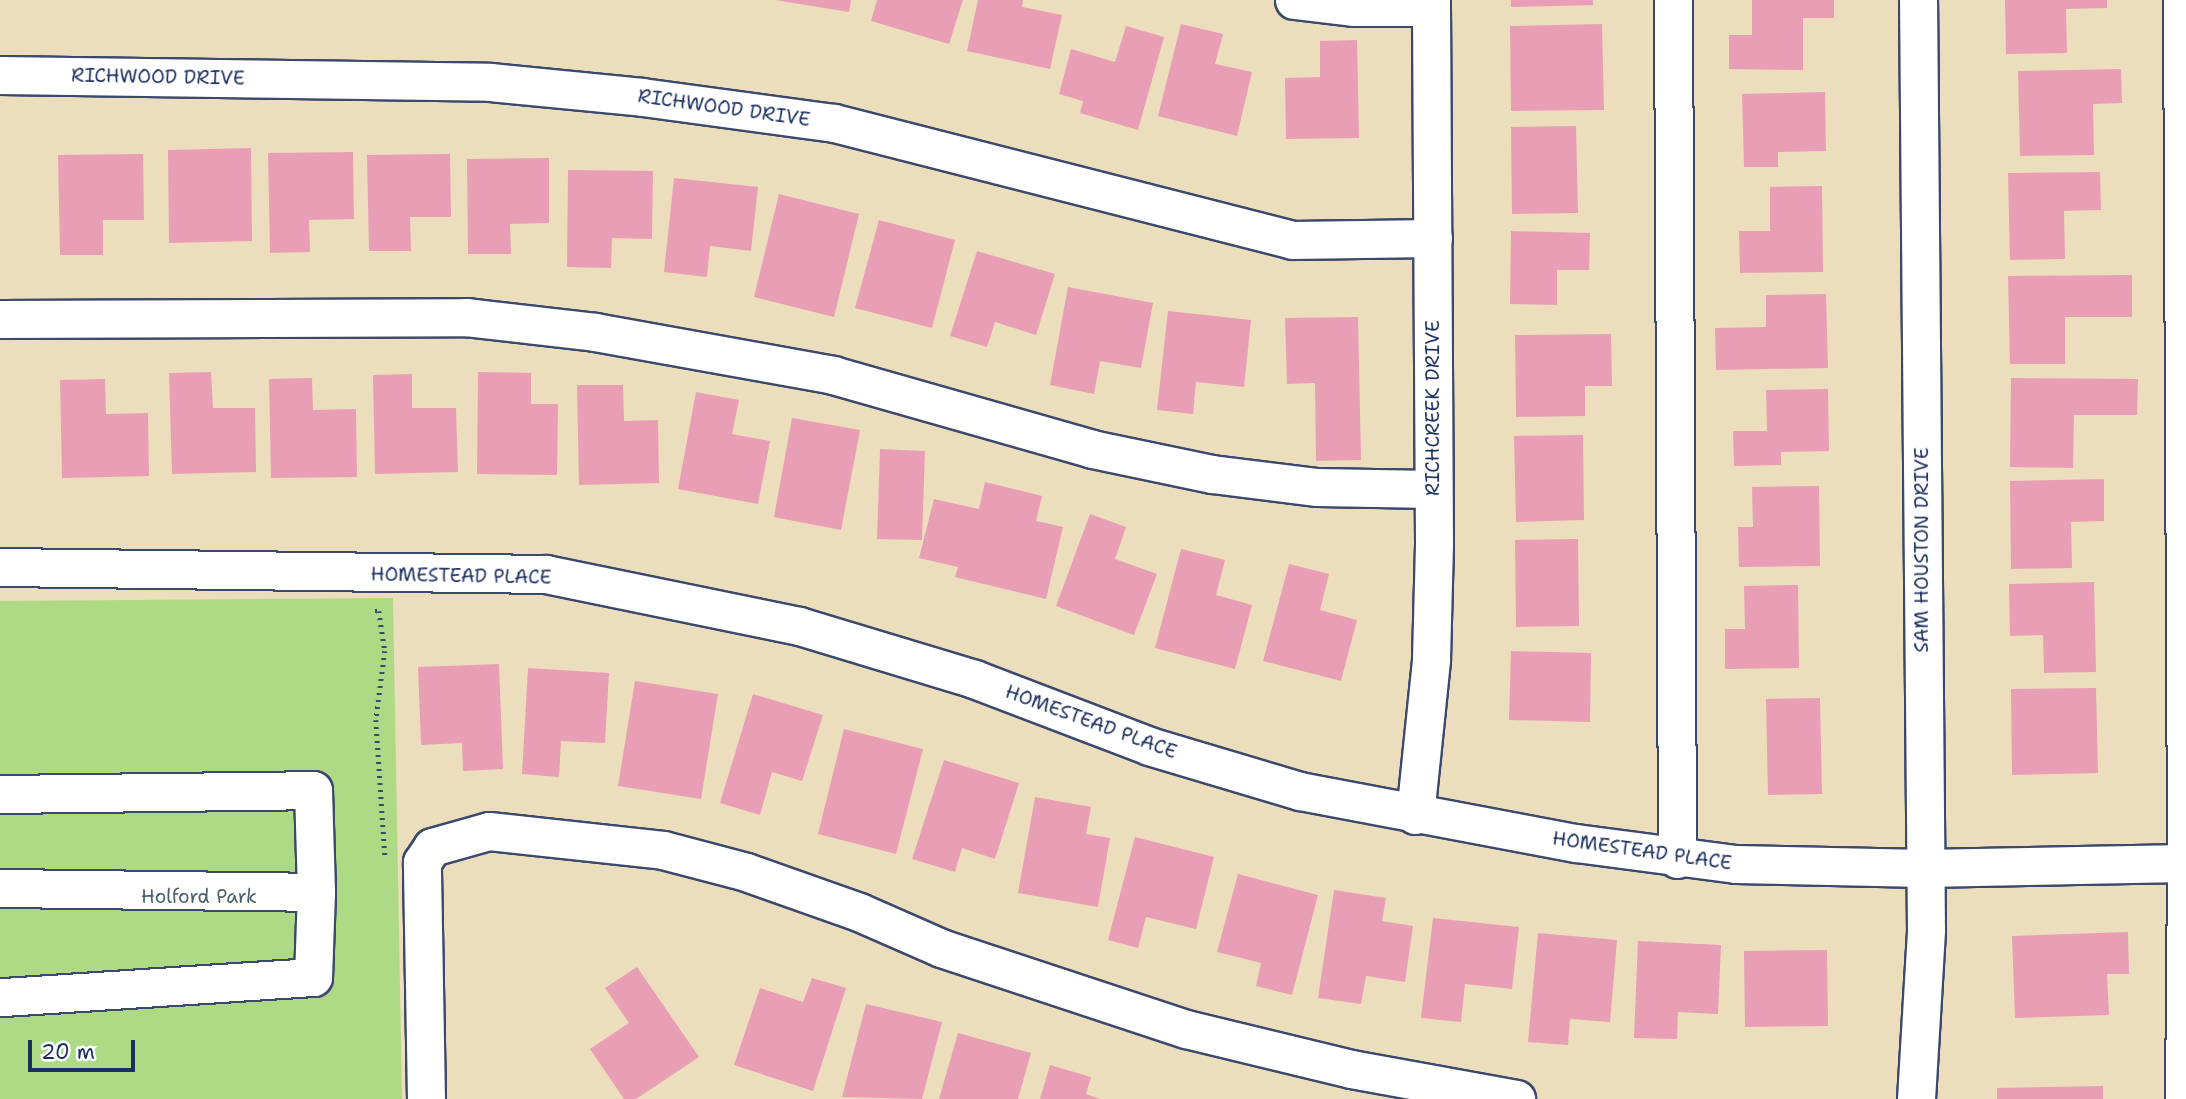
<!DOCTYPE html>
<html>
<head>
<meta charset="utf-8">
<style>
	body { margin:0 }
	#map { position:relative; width:2186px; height:1099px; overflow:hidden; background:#ecdebc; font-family:"Shantell Sans",sans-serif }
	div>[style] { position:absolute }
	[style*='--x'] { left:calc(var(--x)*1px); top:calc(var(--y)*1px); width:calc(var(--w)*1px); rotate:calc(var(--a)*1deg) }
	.green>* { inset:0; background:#aeda86 }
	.building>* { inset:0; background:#e89eb5 }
	.path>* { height:4.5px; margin-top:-2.25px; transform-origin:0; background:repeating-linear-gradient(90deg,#3a496c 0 2px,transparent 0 7px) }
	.roads { filter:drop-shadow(2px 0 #3a496c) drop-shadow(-2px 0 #3a496c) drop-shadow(0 2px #3a496c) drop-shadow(0 -2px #3a496c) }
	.minor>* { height:37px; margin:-18.5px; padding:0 18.5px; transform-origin:18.5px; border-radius:18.5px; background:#fff }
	span { translate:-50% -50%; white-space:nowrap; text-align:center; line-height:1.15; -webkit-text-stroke:5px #fff; paint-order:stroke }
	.street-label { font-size:19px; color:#1b2f5e }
	.park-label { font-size:19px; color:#47626a }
	.scale { position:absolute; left:28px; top:1040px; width:107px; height:32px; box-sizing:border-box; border:4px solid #1b2f5e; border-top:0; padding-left:9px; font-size:21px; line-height:24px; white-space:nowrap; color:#1b2f5e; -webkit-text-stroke:5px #fff; paint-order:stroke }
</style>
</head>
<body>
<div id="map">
	<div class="green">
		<div style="clip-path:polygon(393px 598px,402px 1099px,0 1099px,0 601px)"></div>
	</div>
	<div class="building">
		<div style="clip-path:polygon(775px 0,851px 0,849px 12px)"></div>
		<div style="clip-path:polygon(877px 0,963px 0,949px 44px,871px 21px)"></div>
		<div style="clip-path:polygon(978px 0,1023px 0,1022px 7px,1062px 15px,1050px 69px,967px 51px)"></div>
		<div style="clip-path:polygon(1511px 0,1593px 0,1593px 5px,1511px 7px)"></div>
		<div style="clip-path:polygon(1752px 0,1834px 0,1834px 18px,1803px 18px,1803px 70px,1729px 69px,1729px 35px,1752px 35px)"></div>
		<div style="clip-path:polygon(2005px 0,2107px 0,2107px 8px,2066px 9px,2067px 53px,2006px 54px)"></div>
		<div style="clip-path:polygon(1181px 24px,1223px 34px,1215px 64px,1252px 72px,1237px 136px,1158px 116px)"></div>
		<div style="clip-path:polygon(1602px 24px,1604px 110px,1511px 111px,1510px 26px)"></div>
		<div style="clip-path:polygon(1126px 26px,1164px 37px,1138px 130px,1080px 113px,1083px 101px,1059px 94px,1071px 49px,1115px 62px)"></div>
		<div style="clip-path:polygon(1357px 40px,1359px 138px,1286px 139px,1285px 78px,1320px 77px,1320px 41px)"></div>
		<div style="clip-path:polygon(2121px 69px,2122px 103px,2093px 104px,2094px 155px,2020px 156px,2018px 71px)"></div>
		<div style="clip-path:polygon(1825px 92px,1826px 151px,1778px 152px,1778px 167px,1744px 167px,1742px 94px)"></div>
		<div style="clip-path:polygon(1576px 126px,1578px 213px,1512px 214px,1511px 127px)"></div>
		<div style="clip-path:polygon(251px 148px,252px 241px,169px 243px,168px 150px)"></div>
		<div style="clip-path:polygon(353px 152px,354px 219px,309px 220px,310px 252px,270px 253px,268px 153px)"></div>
		<div style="clip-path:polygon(143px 154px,144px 220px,103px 220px,103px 255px,60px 255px,58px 155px)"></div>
		<div style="clip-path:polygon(450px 154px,451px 217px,410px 217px,411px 251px,369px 251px,367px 155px)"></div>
		<div style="clip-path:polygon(549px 158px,549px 223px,510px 224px,511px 254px,468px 254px,467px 159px)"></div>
		<div style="clip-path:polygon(568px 170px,653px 171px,652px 239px,612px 238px,611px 268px,567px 267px)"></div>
		<div style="clip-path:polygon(2100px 172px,2101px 210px,2064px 211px,2065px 259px,2010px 260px,2008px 173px)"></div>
		<div style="clip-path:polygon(674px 178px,758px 187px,751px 251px,710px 246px,707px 277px,664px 272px)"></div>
		<div style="clip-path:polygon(1822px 186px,1823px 272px,1740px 273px,1739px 231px,1770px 231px,1770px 187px)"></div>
		<div style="clip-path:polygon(779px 194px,859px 214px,834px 317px,754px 297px)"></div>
		<div style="clip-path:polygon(879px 220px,955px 240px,932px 328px,855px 308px)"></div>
		<div style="clip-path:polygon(1511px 231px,1590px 233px,1589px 270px,1557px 270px,1557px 305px,1510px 304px)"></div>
		<div style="clip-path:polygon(977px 251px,1055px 274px,1036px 335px,995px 322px,987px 347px,950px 336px)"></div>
		<div style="clip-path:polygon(2132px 275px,2132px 317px,2065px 317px,2065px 364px,2010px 364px,2008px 276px)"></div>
		<div style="clip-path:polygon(1068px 287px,1153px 303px,1141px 368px,1100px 361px,1094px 394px,1050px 385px)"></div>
		<div style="clip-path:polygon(1826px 294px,1828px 368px,1716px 370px,1715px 328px,1766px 327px,1766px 295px)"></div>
		<div style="clip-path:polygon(1168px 311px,1251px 320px,1244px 387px,1196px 382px,1193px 414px,1157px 410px)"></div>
		<div style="clip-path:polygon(1358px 317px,1361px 460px,1316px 461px,1315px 383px,1287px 384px,1285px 318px)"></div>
		<div style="clip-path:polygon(1611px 334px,1612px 386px,1585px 386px,1585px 416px,1516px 417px,1515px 335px)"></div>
		<div style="clip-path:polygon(211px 372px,213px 408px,255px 408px,256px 472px,172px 474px,169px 373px)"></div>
		<div style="clip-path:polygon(478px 372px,531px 373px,531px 404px,558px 404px,557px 475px,477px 474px)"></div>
		<div style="clip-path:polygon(412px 374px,412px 408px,456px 408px,458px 472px,375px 474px,373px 375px)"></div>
		<div style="clip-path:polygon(312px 378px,313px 410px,356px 409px,357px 477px,271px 478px,269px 379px)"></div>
		<div style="clip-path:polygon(2011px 378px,2138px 379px,2137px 415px,2074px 415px,2073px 468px,2010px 467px)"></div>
		<div style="clip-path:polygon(105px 379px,106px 414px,148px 413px,149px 476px,62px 478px,60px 380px)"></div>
		<div style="clip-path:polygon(577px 385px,623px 385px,624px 421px,658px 420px,659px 483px,579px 485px)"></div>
		<div style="clip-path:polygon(1828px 389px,1829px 451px,1781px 452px,1781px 465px,1734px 466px,1733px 431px,1767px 431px,1766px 390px)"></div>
		<div style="clip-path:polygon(696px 392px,739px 400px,732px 434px,770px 441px,758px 504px,678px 489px)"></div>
		<div style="clip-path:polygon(792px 418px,860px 430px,841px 530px,774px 517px)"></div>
		<div style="clip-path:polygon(1583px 435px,1584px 520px,1516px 522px,1514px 436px)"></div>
		<div style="clip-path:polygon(880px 449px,925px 451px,922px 540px,877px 539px)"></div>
		<div style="clip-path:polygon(2104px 479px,2104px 521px,2071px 522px,2072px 568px,2011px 569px,2010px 481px)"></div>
		<div style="clip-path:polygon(985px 482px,1042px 496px,1036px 521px,1063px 527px,1046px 599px,955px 577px,958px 567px,919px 558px,934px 499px,979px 509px)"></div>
		<div style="clip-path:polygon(1819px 486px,1820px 566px,1739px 567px,1738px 527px,1753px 527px,1752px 487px)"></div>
		<div style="clip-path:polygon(1090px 514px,1126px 527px,1115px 559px,1157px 574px,1134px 635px,1056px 606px)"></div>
		<div style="clip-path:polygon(1578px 539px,1579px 626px,1516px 627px,1515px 540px)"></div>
		<div style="clip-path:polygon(1181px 549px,1225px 560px,1216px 595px,1252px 605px,1235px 669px,1155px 648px)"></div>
		<div style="clip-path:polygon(1289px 564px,1329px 574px,1320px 610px,1357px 620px,1341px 681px,1263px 661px)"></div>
		<div style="clip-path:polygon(2094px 582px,2096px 672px,2044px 673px,2043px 635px,2010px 636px,2009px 584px)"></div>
		<div style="clip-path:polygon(1798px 585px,1799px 668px,1725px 669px,1725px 629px,1745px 629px,1744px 586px)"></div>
		<div style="clip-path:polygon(1511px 651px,1591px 653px,1590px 722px,1509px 720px)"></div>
		<div style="clip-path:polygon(499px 664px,503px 769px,463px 771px,462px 743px,421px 745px,418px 667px)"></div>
		<div style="clip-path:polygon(528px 668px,609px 673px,605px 743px,561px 741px,559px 777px,522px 774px)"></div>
		<div style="clip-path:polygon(635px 681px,718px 694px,701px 799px,618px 786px)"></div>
		<div style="clip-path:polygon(2096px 688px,2098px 773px,2012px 775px,2011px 689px)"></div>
		<div style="clip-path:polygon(753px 694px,823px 715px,802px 781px,772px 772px,760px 815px,720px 803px)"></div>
		<div style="clip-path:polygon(1820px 698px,1822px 794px,1768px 795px,1766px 699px)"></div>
		<div style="clip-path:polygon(844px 729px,923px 749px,896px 854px,818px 834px)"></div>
		<div style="clip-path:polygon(944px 760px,1019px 783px,995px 859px,962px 848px,955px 872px,912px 859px)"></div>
		<div style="clip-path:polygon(1035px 797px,1091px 807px,1086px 834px,1110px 838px,1098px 907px,1018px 893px)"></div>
		<div style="clip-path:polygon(1135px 837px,1214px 857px,1196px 929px,1146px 917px,1138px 948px,1108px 940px)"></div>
		<div style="clip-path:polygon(1238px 874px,1318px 895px,1292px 995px,1256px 986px,1261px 963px,1217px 952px)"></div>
		<div style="clip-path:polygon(1334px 890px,1386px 898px,1382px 921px,1413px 926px,1405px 982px,1366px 976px,1361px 1004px,1318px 998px)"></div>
		<div style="clip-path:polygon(1433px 918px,1519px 927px,1512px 989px,1465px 984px,1461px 1022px,1421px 1018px)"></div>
		<div style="clip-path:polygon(2128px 932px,2129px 974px,2107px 974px,2109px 1015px,2015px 1018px,2012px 936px)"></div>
		<div style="clip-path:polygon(1538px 933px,1617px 940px,1610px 1022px,1570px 1019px,1568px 1045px,1528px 1042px)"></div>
		<div style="clip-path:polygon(1638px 941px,1721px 945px,1718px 1014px,1678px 1012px,1677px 1039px,1634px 1038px)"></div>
		<div style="clip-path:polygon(1827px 950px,1828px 1026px,1745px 1027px,1744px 951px)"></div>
		<div style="clip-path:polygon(637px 967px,699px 1057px,636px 1099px,624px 1099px,590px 1049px,629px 1023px,605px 988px)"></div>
		<div style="clip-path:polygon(812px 978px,846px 988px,813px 1091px,734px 1065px,760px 988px,803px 1002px)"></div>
		<div style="clip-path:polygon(866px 1004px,942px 1022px,922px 1099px,842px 1097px)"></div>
		<div style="clip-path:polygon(958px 1033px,1031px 1053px,1018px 1099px,939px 1099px)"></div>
		<div style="clip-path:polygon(1050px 1065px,1091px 1077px,1086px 1094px,1100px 1099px,1040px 1099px)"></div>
		<div style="clip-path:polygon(2103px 1086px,2103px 1099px,1997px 1099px,1997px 1088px)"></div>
	</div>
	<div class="path">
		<div style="--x:375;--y:611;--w:4;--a:0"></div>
		<div style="--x:379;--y:611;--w:40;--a:81.5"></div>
		<div style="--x:385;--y:651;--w:70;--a:97.4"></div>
		<div style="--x:376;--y:720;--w:136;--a:86.2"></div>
	</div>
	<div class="roads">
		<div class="minor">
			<div style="--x:1294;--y:0;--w:59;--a:6.8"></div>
			<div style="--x:1353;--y:7;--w:78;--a:0"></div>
			<div style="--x:1673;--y:0;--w:859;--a:89.73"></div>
			<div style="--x:2182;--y:0;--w:854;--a:89.73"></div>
			<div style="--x:0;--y:75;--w:490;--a:0.8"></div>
			<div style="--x:490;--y:82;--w:153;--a:5.6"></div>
			<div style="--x:642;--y:97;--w:194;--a:7.7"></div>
			<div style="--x:834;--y:123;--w:473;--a:14.3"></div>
			<div style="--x:1292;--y:240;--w:141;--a:-0.8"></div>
			<div style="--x:0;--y:319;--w:466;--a:-0.2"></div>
			<div style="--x:466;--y:317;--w:130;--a:6.6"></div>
			<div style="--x:595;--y:332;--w:242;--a:10.2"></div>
			<div style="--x:833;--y:375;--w:269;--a:15.9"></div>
			<div style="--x:1092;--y:449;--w:123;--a:11.8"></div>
			<div style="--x:1212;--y:474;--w:106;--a:7.1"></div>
			<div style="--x:1317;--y:487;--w:116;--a:1"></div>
			<div style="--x:0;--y:567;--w:546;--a:0.73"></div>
			<div style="--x:546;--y:574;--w:258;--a:11.6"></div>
			<div style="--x:799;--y:626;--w:183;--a:16.8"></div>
			<div style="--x:974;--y:679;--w:187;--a:20.9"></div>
			<div style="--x:1149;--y:746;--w:158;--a:16.6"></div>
			<div style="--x:1300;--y:791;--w:281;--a:10.7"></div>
			<div style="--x:1576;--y:843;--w:161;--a:7.5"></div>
			<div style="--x:1736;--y:864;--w:188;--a:1.2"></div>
			<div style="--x:1924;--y:868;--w:262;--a:-1.1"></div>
			<div style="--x:0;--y:794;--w:313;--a:-0.7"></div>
			<div style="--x:313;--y:790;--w:102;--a:88.3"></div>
			<div style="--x:316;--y:892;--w:85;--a:92"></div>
			<div style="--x:313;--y:977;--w:314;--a:176.3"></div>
			<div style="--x:1415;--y:815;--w:157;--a:-84.1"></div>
			<div style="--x:1431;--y:659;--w:116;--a:-88.5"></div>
			<div style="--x:1434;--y:543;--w:543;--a:-90.32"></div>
			<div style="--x:0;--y:888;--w:316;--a:0.7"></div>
			<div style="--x:426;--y:1099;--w:237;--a:-91"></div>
			<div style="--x:422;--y:862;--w:18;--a:-56"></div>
			<div style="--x:432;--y:847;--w:59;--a:-15.7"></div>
			<div style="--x:489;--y:831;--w:175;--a:6.2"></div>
			<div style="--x:663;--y:850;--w:86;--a:14.8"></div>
			<div style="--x:746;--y:872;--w:120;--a:19.5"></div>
			<div style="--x:859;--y:912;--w:90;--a:23.7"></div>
			<div style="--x:941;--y:948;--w:258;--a:18.3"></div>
			<div style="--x:1186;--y:1029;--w:170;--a:13.6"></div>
			<div style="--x:1351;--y:1069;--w:168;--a:10.3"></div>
			<div style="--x:1916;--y:1099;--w:169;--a:-86.6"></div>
			<div style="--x:1926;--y:930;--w:930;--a:-90.49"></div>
			<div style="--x:2184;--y:1099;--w:229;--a:-89.5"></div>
		</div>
	</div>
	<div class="street-label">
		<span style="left:158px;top:77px;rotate:1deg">RICHWOOD DRIVE</span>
		<span style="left:724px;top:108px;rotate:8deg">RICHWOOD DRIVE</span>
		<span style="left:1433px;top:408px;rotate:-90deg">RICHCREEK DRIVE</span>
		<span style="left:1922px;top:550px;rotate:-90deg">SAM HOUSTON DRIVE</span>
		<span style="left:461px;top:576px;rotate:1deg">HOMESTEAD PLACE</span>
		<span style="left:1091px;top:722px;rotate:20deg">HOMESTEAD PLACE</span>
		<span style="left:1642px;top:851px;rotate:8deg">HOMESTEAD PLACE</span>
	</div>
	<div class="park-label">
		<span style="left:199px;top:897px">Holford Park</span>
	</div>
	<div class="scale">20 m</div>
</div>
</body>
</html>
